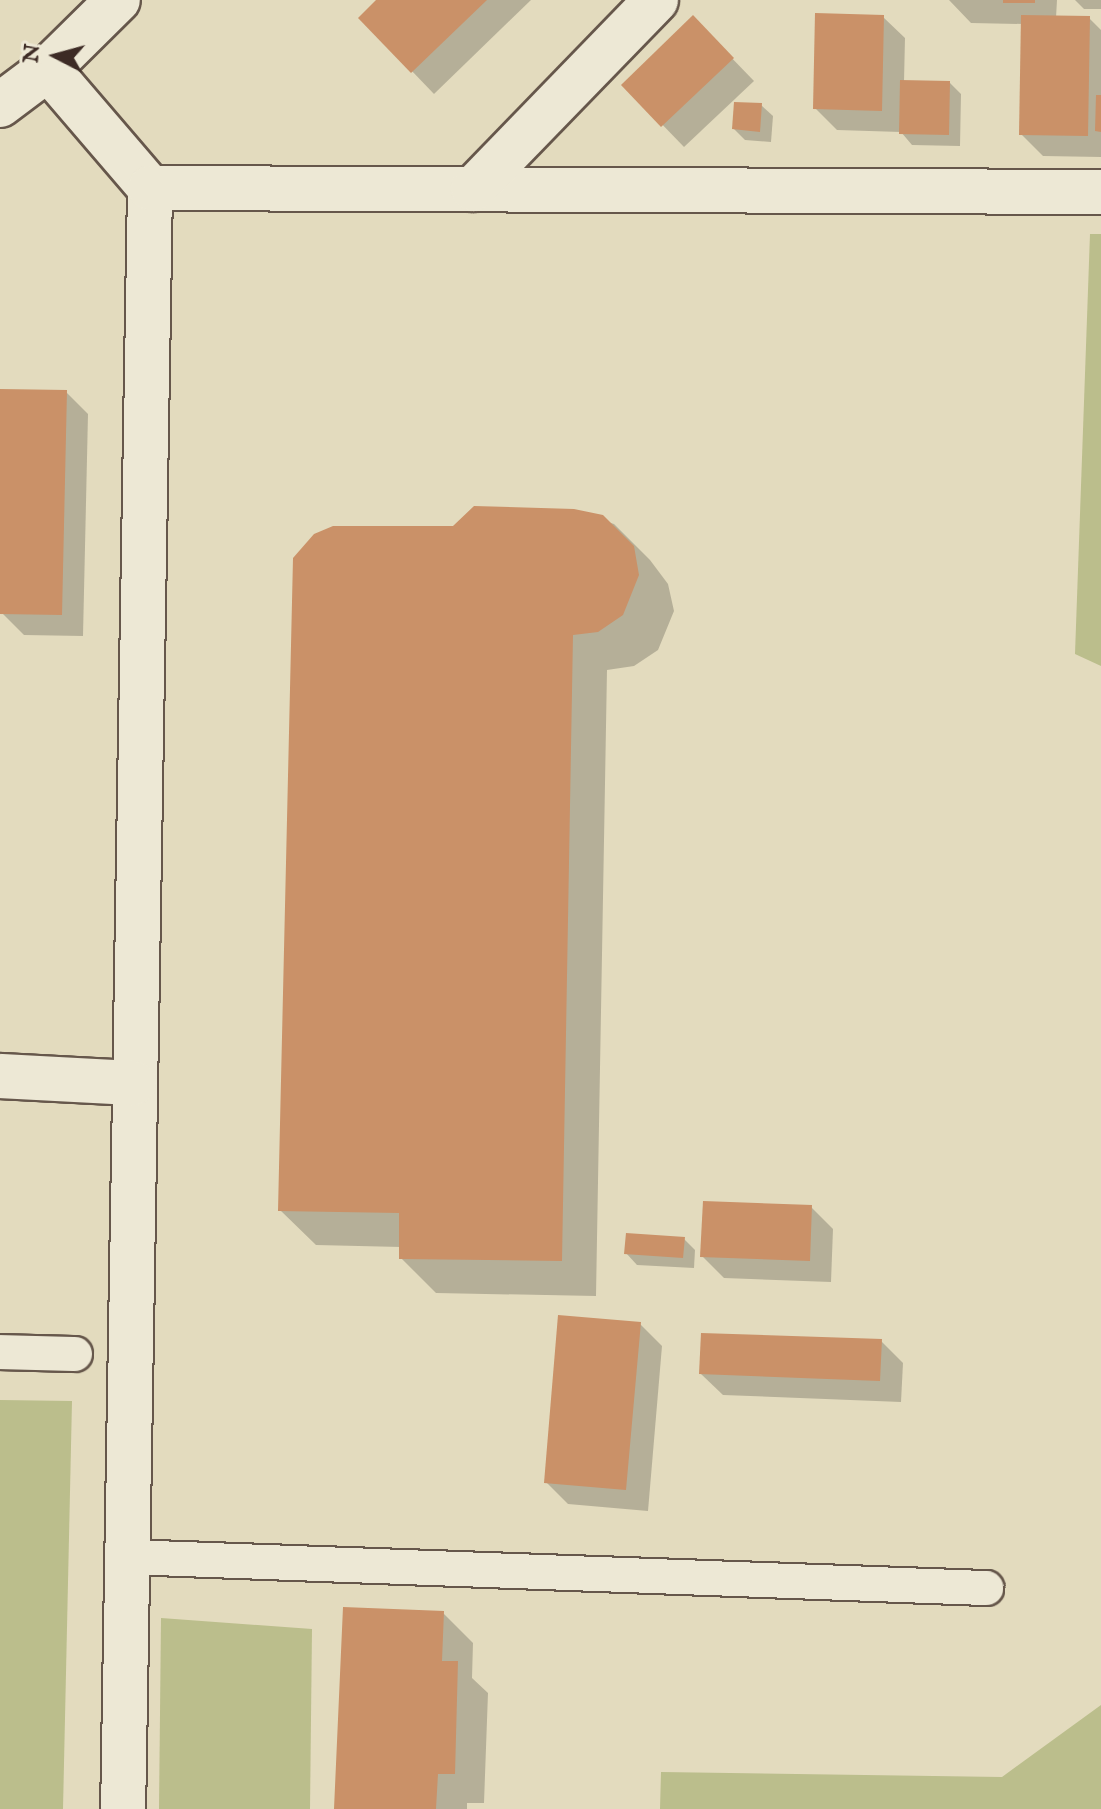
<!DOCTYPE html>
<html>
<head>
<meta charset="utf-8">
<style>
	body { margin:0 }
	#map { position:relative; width:1101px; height:1809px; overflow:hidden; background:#e3dbbe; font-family:"IM FELL English",serif }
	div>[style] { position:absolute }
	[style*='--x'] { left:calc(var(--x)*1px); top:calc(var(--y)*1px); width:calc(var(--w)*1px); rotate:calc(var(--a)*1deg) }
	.green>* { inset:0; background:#bbbe8c }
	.shadow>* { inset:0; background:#0003 }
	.building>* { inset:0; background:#ca9168 }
	.roads { filter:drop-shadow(2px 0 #66574b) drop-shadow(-2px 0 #66574b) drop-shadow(0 2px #66574b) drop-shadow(0 -2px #66574b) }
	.service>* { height:34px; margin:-17px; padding:0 17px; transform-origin:17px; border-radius:17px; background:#ede8d5 }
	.minor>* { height:44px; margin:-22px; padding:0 22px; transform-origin:22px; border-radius:22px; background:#ede8d5 }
	.tertiary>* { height:44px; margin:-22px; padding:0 22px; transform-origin:22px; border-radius:22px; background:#ede8d5 }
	span { translate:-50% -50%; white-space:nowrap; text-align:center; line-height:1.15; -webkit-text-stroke:7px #ede8d5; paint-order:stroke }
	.north { position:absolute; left:16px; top:16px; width:80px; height:80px; -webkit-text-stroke:6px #ede8d5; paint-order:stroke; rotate:276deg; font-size:22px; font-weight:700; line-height:32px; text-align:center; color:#3d2b25 }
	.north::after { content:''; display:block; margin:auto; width:28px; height:36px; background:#3d2b25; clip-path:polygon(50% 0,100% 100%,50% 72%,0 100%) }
</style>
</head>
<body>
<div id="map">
	<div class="green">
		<div style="clip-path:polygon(1090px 234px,1101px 234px,1101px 666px,1075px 654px)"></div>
		<div style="clip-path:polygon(0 1400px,72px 1401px,63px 1809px,0 1809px)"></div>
		<div style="clip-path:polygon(161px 1618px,312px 1629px,310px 1809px,159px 1809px)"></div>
		<div style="clip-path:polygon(1101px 1705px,1101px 1809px,660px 1809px,661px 1772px,1002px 1777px)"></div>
	</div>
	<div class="shadow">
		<div style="clip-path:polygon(379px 0,531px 0,434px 94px,361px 18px)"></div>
		<div style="clip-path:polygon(949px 0,1057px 0,1056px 18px,1089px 18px,1101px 30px,1101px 157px,1043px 156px,1021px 134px,1023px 24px,971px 23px)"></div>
		<div style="clip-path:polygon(1075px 0,1101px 0,1101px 9px,1084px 9px)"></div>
		<div style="clip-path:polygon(883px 17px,905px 38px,904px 82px,950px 83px,961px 94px,960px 146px,912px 145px,901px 132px,837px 130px,815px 108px)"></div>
		<div style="clip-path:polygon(693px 18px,754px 81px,684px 147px,624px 85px)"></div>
		<div style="clip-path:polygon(761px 105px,773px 116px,771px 142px,745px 140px,734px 129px)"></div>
		<div style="clip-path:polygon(0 391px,66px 392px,88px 414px,83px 636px,24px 635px,2px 613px)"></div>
		<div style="clip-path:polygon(574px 511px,614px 524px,650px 560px,668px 584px,674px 611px,658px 650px,634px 666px,607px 670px,596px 1296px,436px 1293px,401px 1258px,401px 1247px,316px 1245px,280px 1210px,454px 528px)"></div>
		<div style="clip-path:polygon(811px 1207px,833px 1229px,831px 1282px,724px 1278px,702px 1256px)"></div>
		<div style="clip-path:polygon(684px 1239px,695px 1250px,694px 1268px,637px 1265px,626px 1253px)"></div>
		<div style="clip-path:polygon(640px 1324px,662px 1346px,648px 1511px,568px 1504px,546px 1482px)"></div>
		<div style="clip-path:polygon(881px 1341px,903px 1363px,901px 1402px,723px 1395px,701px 1374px)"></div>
		<div style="clip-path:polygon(443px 1613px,473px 1643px,472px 1678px,488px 1693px,484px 1803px,467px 1803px,467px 1809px,336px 1809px)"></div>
	</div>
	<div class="building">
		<div style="clip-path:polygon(376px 0,487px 0,411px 73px,358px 18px)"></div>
		<div style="clip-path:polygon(1003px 0,1035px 0,1035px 3px,1003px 3px)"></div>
		<div style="clip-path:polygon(815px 13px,884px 15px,882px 111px,813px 109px)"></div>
		<div style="clip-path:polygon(693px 15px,734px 58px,661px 127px,621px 85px)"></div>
		<div style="clip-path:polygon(1021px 15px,1090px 16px,1088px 136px,1019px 135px)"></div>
		<div style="clip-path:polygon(900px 80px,950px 81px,949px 135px,899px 134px)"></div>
		<div style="clip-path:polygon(1096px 95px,1101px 95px,1101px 132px,1095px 131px)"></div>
		<div style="clip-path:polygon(734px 102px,762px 103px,760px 132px,732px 129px)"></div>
		<div style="clip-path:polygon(0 389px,67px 390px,62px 615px,0 614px)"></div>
		<div style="clip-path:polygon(474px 506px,574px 509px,603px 515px,634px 546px,639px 575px,623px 615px,598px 632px,573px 635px,562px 1261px,399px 1259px,399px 1213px,278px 1211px,293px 558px,314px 534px,333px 526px,453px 526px)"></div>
		<div style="clip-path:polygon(703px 1201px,812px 1205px,810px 1261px,700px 1257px)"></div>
		<div style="clip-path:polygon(626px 1233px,685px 1237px,683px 1258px,624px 1254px)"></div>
		<div style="clip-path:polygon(558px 1315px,641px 1322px,626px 1490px,544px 1483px)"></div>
		<div style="clip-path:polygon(701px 1333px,882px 1339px,880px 1381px,699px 1374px)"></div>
		<div style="clip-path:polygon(343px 1607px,444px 1611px,442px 1661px,458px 1661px,455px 1774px,438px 1774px,436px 1809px,334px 1809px)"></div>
	</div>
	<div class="roads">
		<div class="service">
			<div style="--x:0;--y:1352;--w:75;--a:1.5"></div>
			<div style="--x:127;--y:1557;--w:860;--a:2.07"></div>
		</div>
		<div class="minor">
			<div style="--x:48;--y:69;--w:157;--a:49.4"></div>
			<div style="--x:150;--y:188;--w:1621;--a:90.95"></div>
			<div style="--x:150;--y:188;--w:951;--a:0.24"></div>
			<div style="--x:473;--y:189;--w:263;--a:-45.9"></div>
			<div style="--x:0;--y:1076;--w:134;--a:3"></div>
		</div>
		<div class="tertiary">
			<div style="--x:0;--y:105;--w:60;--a:-36.9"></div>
			<div style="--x:48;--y:69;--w:98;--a:-44.6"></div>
		</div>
	</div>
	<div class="north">N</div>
</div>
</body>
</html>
